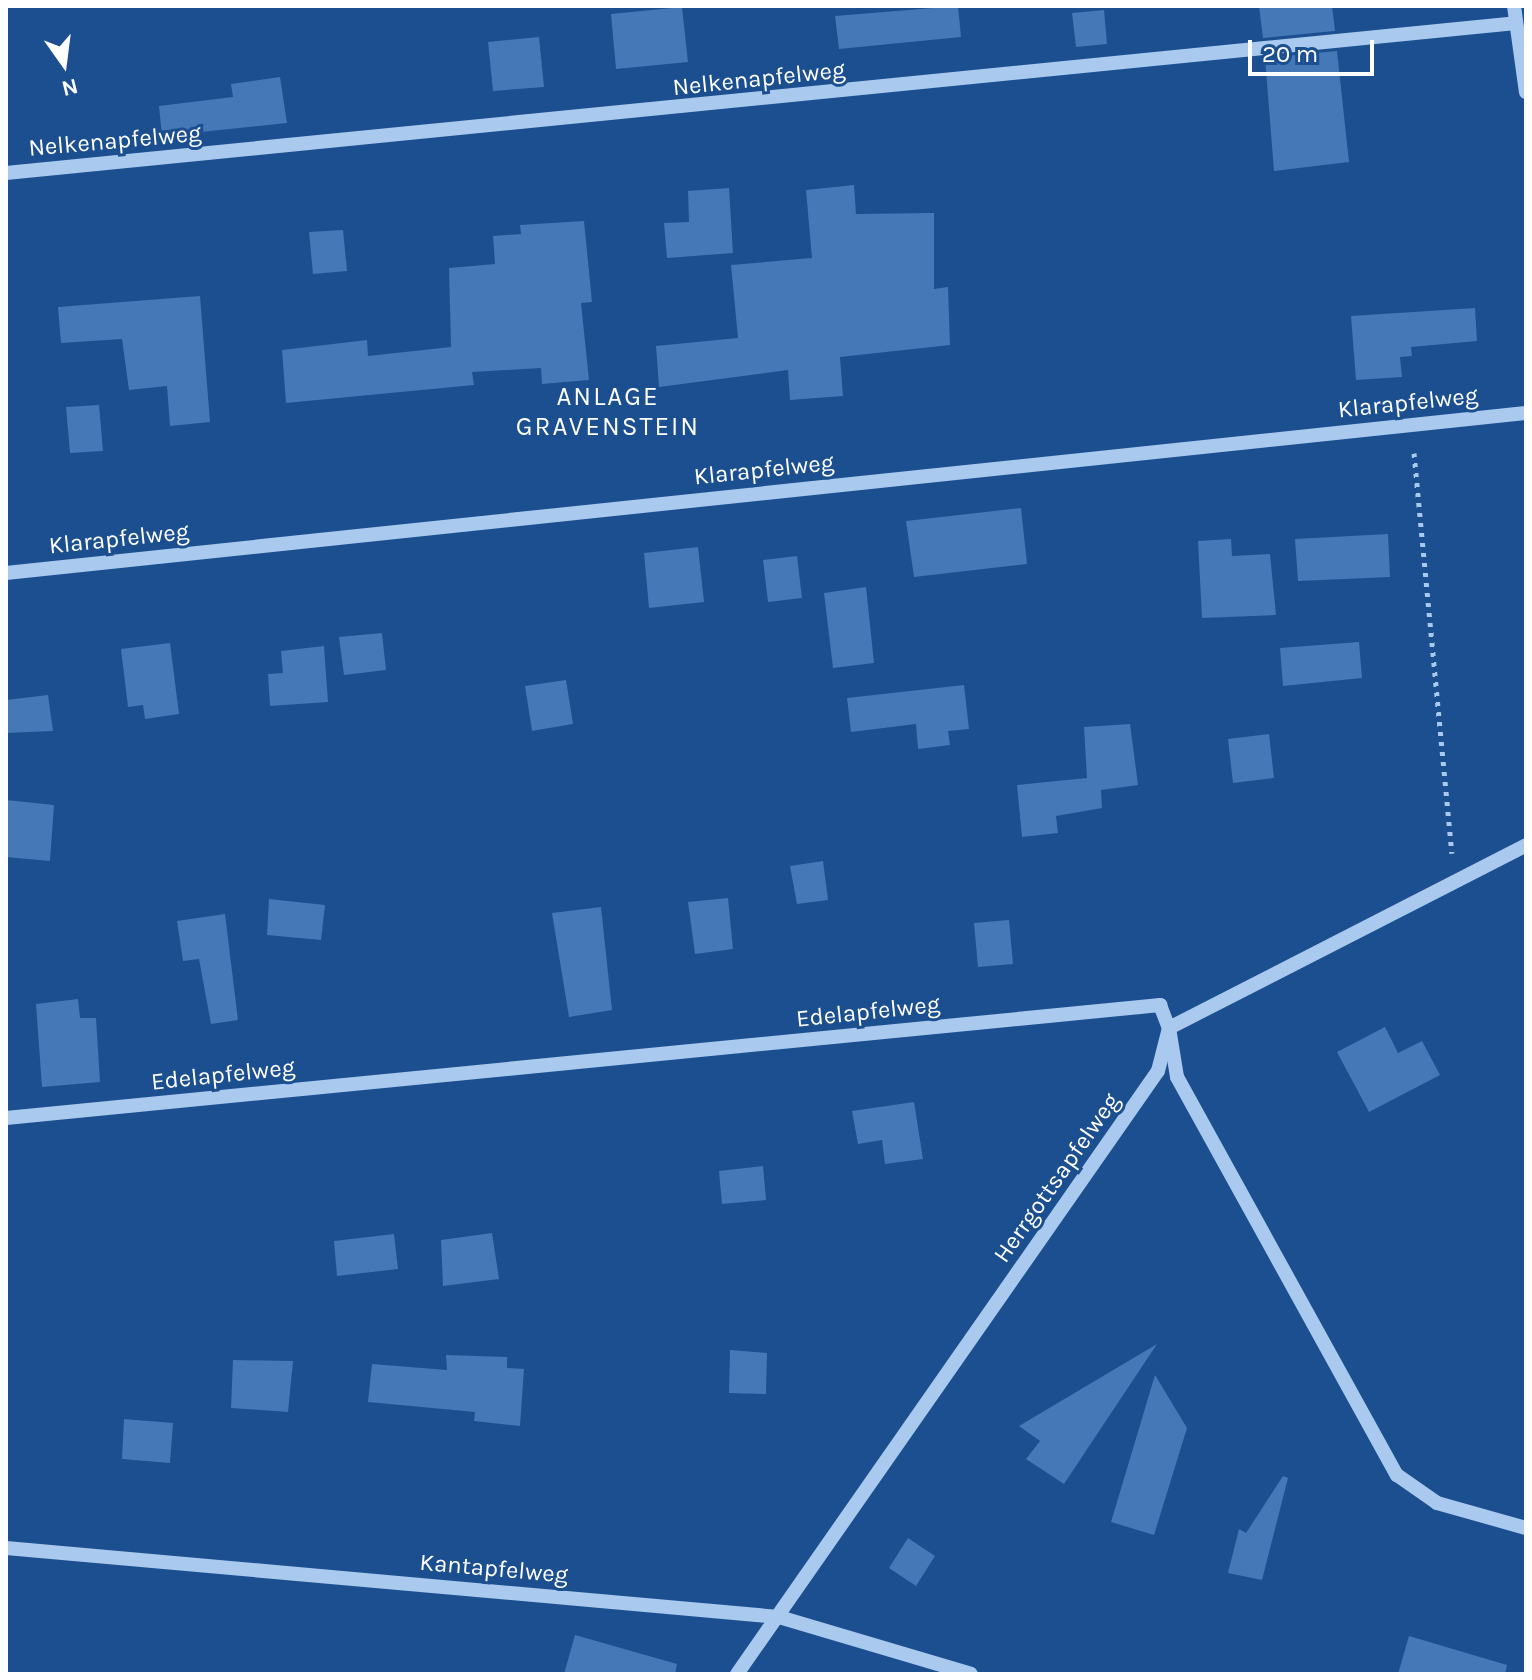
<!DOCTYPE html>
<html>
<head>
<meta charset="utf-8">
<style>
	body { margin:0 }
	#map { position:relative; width:1532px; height:1680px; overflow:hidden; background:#1b4f8f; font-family:Karla,sans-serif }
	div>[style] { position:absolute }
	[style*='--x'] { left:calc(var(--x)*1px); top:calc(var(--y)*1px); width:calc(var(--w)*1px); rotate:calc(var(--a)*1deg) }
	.building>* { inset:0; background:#4478b7 }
	.path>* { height:5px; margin-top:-2.5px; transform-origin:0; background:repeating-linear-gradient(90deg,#a9c9ee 0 4px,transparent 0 10px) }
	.minor>* { height:14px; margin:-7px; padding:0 7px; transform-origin:7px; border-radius:7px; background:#a9c9ee }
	span { translate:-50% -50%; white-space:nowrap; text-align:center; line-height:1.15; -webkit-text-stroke:6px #1b4f8f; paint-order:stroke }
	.street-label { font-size:24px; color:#fff }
	.neighbourhood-label { font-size:26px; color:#fff; letter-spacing:2px }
	.frame { position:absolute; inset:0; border:8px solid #fff; pointer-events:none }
	.north { position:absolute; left:24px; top:24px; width:80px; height:80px; -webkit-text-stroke:6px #1b4f8f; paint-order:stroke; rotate:166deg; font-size:22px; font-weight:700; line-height:32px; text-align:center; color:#fff }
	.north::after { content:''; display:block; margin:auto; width:28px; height:36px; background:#fff; clip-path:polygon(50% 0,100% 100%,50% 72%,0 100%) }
	.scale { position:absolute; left:1248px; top:40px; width:126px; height:36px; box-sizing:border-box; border:4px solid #fff; border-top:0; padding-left:10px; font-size:24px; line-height:28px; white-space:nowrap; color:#fff; -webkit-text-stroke:6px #1b4f8f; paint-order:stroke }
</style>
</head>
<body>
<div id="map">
	<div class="building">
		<div style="clip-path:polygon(958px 6px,961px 37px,839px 49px,835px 16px)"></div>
		<div style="clip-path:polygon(1259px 6px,1332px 6px,1335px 31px,1263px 38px)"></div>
		<div style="clip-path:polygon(682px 7px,688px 62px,616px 69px,611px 14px)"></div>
		<div style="clip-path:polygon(1104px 10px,1107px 44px,1076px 47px,1072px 13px)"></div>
		<div style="clip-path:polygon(539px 37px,544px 87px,493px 91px,488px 42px)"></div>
		<div style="clip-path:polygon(1337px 51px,1349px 162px,1274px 171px,1265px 58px)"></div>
		<div style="clip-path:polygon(280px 77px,287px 123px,162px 136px,159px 106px,233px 97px,231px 84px)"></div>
		<div style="clip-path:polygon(854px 185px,856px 214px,934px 213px,934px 289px,948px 287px,950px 345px,840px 357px,843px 396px,790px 400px,788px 370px,659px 387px,656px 346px,738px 338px,731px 265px,812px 258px,806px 190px)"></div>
		<div style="clip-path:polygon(729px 188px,733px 253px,667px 258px,664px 223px,689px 222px,688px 191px)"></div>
		<div style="clip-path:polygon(584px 221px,592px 302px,581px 303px,589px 380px,542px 384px,541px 368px,472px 372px,474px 385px,286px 403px,282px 350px,367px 340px,368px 356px,451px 347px,449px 268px,495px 264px,493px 236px,521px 234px,520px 225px)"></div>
		<div style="clip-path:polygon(343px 230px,347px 271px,313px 274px,309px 232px)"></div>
		<div style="clip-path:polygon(200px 296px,210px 422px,170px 426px,167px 386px,129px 390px,122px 339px,61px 343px,58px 307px)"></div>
		<div style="clip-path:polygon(1475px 308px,1477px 341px,1411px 347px,1412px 356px,1400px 357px,1402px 377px,1356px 380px,1351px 316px)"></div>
		<div style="clip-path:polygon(99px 405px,103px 451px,70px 453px,66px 407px)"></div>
		<div style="clip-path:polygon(1021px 508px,1027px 564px,914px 577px,906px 521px)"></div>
		<div style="clip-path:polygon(1388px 534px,1390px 577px,1298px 581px,1295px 539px)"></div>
		<div style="clip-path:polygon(1231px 539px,1232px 556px,1270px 554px,1276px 615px,1202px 618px,1198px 541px)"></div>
		<div style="clip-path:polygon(698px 547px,704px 602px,649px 608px,644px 553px)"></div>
		<div style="clip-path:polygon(797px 556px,802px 598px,768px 602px,763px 560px)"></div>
		<div style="clip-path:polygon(866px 587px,874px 663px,833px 668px,824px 593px)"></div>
		<div style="clip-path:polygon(382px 633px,386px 670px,344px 675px,339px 637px)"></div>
		<div style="clip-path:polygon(1359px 642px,1362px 678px,1283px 686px,1280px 648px)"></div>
		<div style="clip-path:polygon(170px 643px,179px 714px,145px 719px,143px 705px,128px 707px,121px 649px)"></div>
		<div style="clip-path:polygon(324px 646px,328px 702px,270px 706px,268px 674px,283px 673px,281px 651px)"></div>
		<div style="clip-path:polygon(566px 680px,573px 724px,532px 731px,525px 686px)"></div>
		<div style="clip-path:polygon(964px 685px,969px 729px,948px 731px,950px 745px,918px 749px,916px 724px,851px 732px,847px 698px)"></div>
		<div style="clip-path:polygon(48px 695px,53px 731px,6px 733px,6px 700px)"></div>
		<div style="clip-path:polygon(1130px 724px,1138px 785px,1101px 790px,1102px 808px,1056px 816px,1058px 833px,1022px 837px,1017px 785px,1087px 778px,1084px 727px)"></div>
		<div style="clip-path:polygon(1269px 734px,1274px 778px,1233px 783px,1228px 739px)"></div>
		<div style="clip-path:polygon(6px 800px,54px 805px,50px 861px,6px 857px)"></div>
		<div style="clip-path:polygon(823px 861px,828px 900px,797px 904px,790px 866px)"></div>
		<div style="clip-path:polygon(728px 898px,733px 949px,695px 954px,688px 902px)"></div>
		<div style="clip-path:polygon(269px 899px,325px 905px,321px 940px,267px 935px)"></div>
		<div style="clip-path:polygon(601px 907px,612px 1010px,569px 1017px,552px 913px)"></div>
		<div style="clip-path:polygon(225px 914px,238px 1020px,211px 1024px,199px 959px,183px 961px,177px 921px)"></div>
		<div style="clip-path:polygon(1009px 920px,1013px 964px,978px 967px,974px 923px)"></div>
		<div style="clip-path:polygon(78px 999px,80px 1018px,96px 1018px,100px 1082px,42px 1087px,36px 1004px)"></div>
		<div style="clip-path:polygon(1385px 1027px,1398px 1053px,1422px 1041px,1440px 1075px,1369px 1112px,1337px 1052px)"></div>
		<div style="clip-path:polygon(914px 1102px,923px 1159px,885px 1164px,882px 1140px,858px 1144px,852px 1111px)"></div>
		<div style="clip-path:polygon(763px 1166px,766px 1200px,722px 1204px,719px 1171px)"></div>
		<div style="clip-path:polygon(492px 1233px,499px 1279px,443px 1286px,441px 1240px)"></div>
		<div style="clip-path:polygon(394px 1234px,398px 1269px,337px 1276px,334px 1241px)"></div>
		<div style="clip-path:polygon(1157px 1344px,1064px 1484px,1026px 1459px,1040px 1441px,1019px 1426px)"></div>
		<div style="clip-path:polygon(730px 1350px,767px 1353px,766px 1394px,729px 1393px)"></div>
		<div style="clip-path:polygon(446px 1355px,507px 1357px,507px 1368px,524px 1369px,520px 1426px,474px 1421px,475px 1412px,368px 1402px,372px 1364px,447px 1370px)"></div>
		<div style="clip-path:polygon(233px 1360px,293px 1361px,288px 1412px,231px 1408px)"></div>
		<div style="clip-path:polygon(1155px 1375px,1187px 1428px,1154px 1535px,1111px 1522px)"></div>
		<div style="clip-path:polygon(124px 1419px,173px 1423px,170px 1463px,122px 1459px)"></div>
		<div style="clip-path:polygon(1283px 1476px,1288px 1478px,1262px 1580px,1228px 1573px,1239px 1529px,1246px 1533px)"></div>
		<div style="clip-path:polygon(908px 1538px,935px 1556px,916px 1586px,889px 1568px)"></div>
		<div style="clip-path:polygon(575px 1635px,677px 1664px,675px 1674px,564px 1674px)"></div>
		<div style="clip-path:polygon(1409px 1636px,1507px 1665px,1505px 1674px,1398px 1674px)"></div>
	</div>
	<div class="path">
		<div style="--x:1414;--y:453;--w:402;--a:84.6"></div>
	</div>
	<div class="minor">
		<div style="--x:1514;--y:6;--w:87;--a:82.1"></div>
		<div style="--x:6;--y:173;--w:1517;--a:-5.67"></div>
		<div style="--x:6;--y:573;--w:1528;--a:-6.01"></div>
		<div style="--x:6;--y:1118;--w:1160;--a:-5.59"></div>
		<div style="--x:1160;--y:1005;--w:25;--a:69"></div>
		<div style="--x:1169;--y:1028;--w:50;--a:80.7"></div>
		<div style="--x:1177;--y:1077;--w:455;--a:61.1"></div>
		<div style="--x:1397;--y:1475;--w:49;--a:35"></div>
		<div style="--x:1437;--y:1503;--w:92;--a:15.7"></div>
		<div style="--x:6;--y:1548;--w:776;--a:5.1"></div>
		<div style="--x:779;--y:1617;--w:200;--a:16.5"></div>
		<div style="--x:737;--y:1674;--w:735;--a:-55.08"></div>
		<div style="--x:1158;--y:1071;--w:44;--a:-75.7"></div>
		<div style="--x:1169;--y:1028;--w:401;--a:-27.1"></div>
	</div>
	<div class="street-label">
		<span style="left:759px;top:79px;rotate:-6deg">Nelkenapfelweg</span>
		<span style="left:115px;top:141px;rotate:-5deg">Nelkenapfelweg</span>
		<span style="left:1408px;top:403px;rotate:-6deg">Klarapfelweg</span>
		<span style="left:764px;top:470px;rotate:-6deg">Klarapfelweg</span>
		<span style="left:119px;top:539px;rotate:-6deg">Klarapfelweg</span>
		<span style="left:868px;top:1012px;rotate:-6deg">Edelapfelweg</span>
		<span style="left:223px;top:1075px;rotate:-6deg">Edelapfelweg</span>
		<span style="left:1057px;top:1178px;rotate:-55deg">Herrgottsapfelweg</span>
		<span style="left:494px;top:1569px;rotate:5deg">Kantapfelweg</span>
	</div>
	<div class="neighbourhood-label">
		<span style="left:608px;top:412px">ANLAGE<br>GRAVENSTEIN</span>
	</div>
	<div class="frame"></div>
	<div class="north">N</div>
	<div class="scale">20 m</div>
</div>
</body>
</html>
